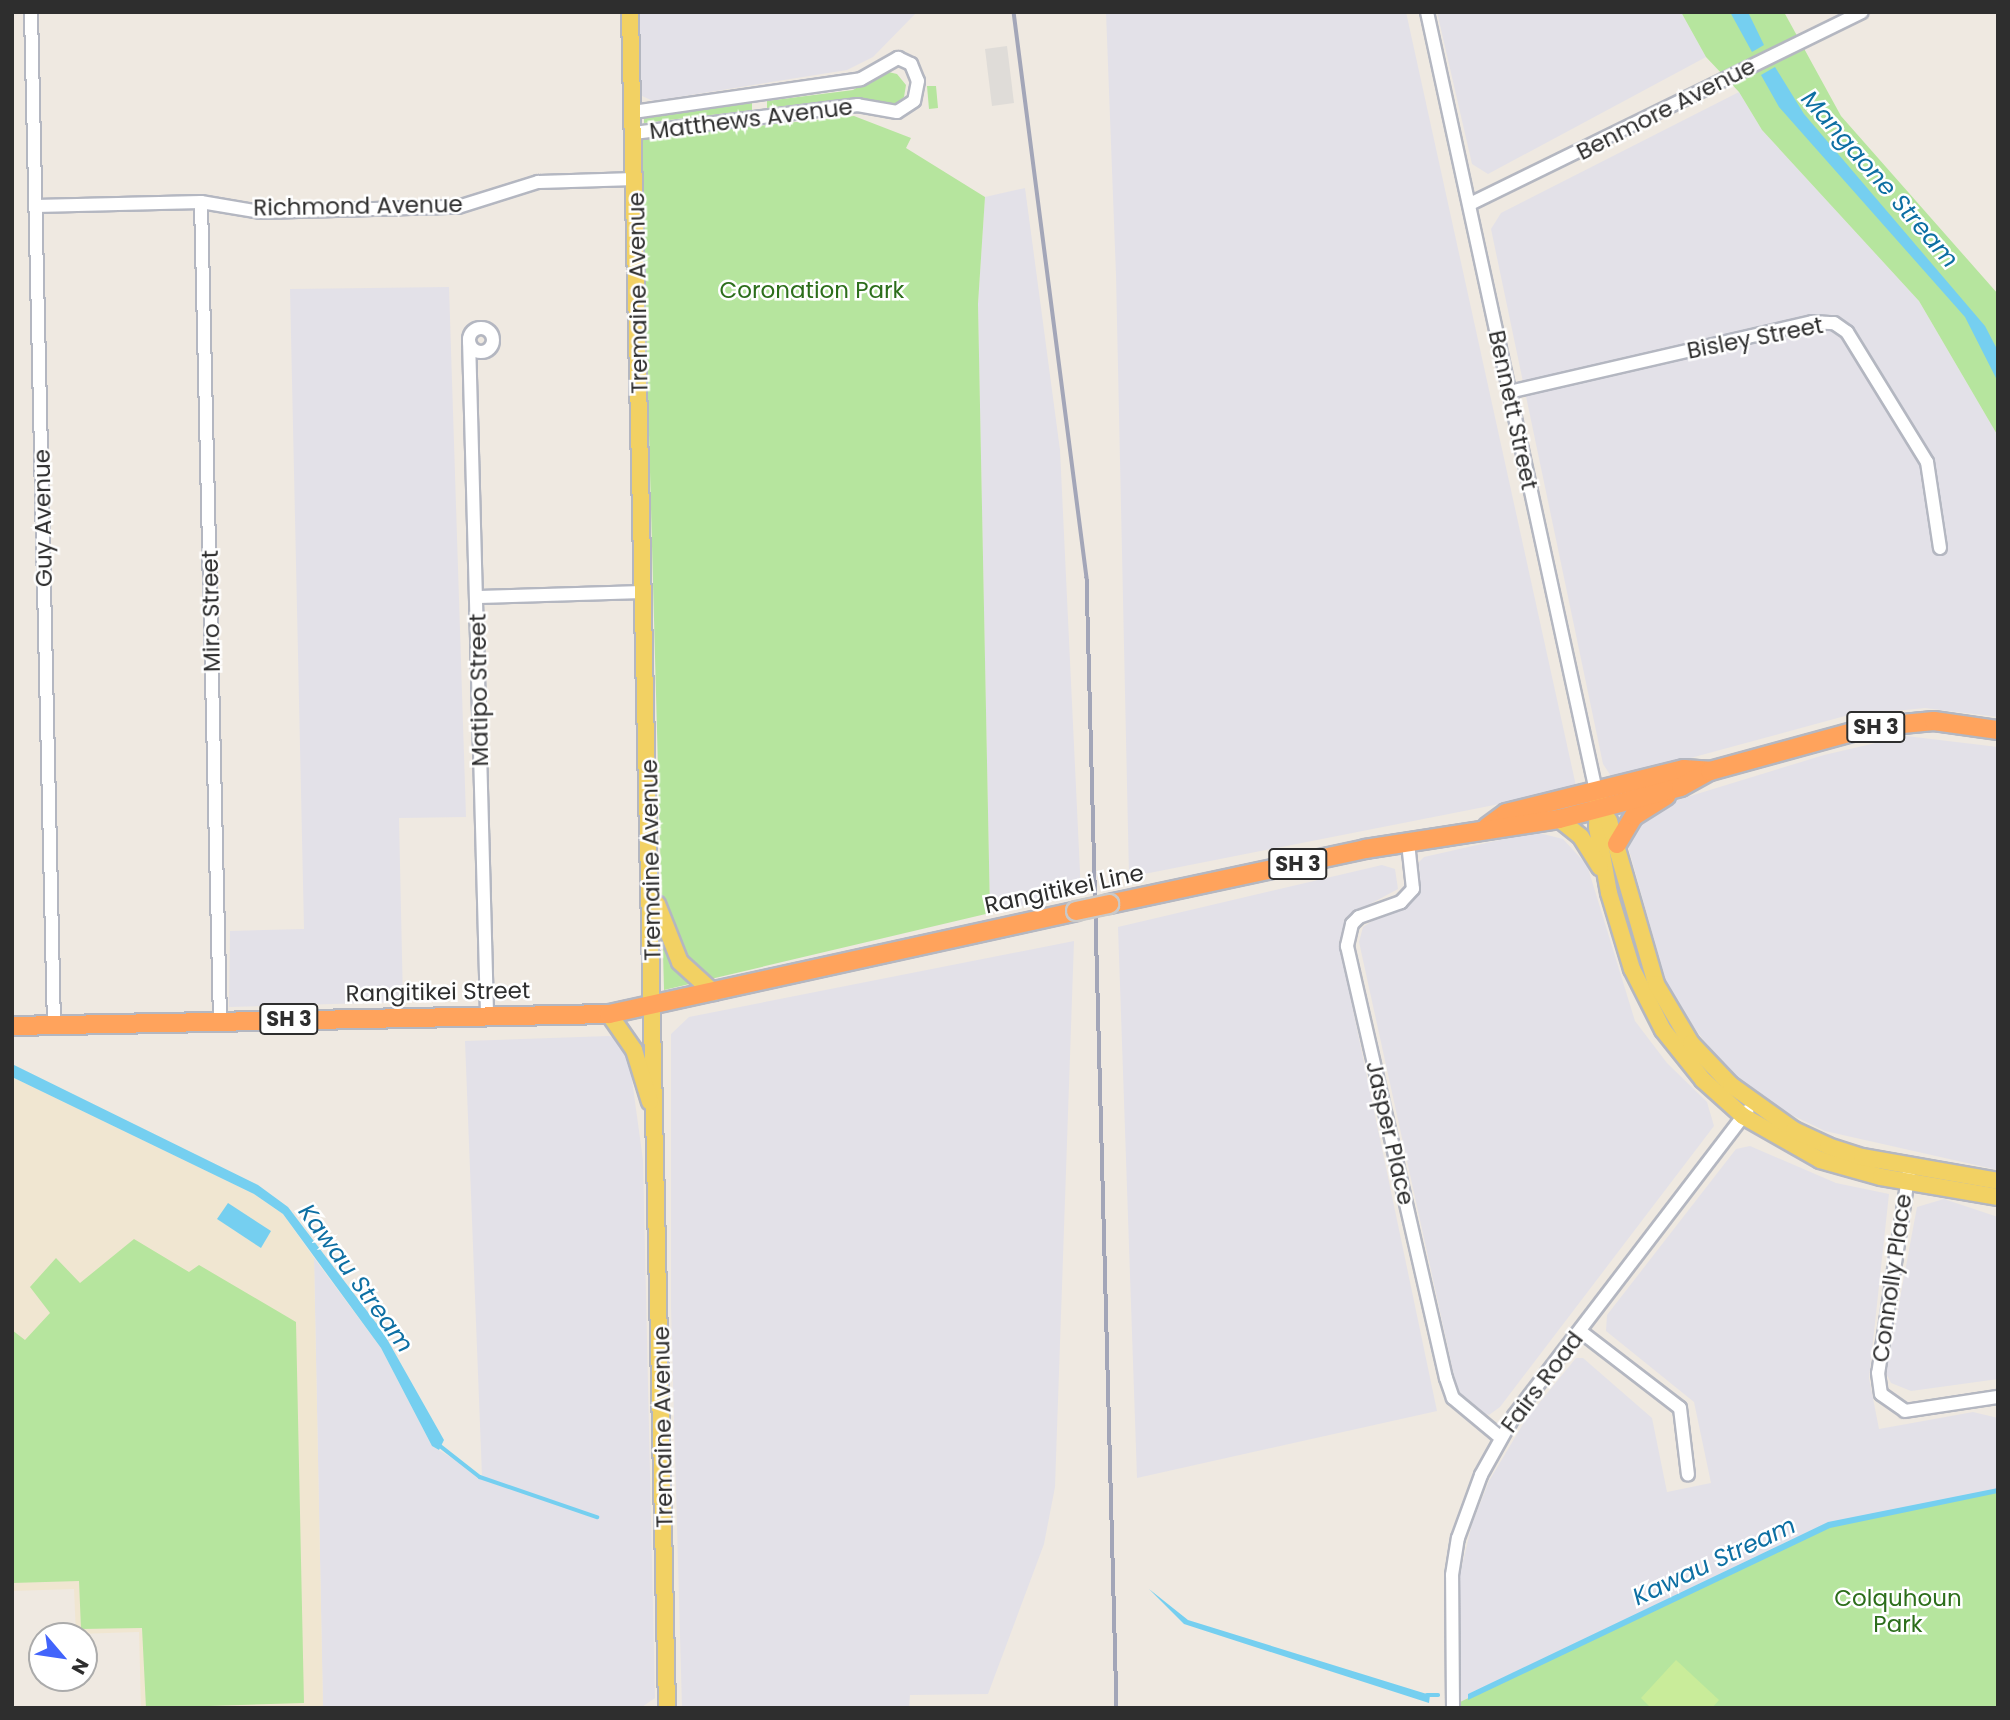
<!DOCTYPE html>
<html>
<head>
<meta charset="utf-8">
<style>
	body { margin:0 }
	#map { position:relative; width:2010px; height:1720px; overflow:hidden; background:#efe9e1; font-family:Poppins,sans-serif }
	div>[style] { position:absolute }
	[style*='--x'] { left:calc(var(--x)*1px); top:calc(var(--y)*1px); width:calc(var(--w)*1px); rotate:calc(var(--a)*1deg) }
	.industrial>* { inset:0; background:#e3e1e8 }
	.education>* { inset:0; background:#f0e6d1 }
	.green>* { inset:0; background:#b6e59e }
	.pitch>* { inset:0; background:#c9ec9a }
	.plaza>* { inset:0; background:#dfdcd8 }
	.water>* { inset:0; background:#75cff0 }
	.stream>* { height:3.5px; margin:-1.75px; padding:0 1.75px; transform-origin:1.75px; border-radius:1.75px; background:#75cff0 }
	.roads { filter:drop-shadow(2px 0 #b4b7c1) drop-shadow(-2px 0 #b4b7c1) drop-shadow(0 2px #b4b7c1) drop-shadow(0 -2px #b4b7c1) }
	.minor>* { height:12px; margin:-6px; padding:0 6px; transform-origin:6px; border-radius:6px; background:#fff }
	.minor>.ring { margin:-6px; padding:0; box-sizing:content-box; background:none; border:12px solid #fff; border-radius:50% }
	.major>* { height:16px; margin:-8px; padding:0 8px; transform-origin:8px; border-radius:8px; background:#f2d163 }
	.highway>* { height:18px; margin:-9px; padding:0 9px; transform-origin:9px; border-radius:9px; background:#ffa35c }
	.rail>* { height:3.5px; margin:-1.75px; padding:0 1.75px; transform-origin:1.75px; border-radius:1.75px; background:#a3a6b8 }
	.bridges { filter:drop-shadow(2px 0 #c9c9c9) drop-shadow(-2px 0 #c9c9c9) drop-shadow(0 2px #c9c9c9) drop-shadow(0 -2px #c9c9c9) }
	.highway-bridge>* { height:18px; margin:-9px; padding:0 9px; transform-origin:9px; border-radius:9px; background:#ffa35c }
	span { translate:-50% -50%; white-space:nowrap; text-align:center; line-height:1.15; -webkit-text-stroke:5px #fff; paint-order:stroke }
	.shield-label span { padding:2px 5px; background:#fff; border:2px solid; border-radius:5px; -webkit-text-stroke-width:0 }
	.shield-label { font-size:21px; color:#2e2e2e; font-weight:700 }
	.street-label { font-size:23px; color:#2e2e2e }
	.park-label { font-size:23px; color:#2c6e1b }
	.water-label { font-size:24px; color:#0d6fa3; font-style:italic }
	.frame { position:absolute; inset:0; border:14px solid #2e2e2e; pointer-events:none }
	.north { position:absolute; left:28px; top:1622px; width:70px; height:70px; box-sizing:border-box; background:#fff; border:2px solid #ababab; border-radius:50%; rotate:119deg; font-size:19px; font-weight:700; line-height:28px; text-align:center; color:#2e2e2e }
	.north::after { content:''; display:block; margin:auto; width:24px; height:32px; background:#4264fb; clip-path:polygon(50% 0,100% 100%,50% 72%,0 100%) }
</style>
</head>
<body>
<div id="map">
	<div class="industrial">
		<div style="clip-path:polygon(638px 12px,917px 12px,873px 57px,847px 70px,653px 101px,640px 95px)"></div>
		<div style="clip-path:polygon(1106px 12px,1406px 12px,1576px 786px,1570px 790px,1129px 877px,1116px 275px)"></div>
		<div style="clip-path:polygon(1437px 12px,1681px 12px,1706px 57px,1488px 174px,1472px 164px)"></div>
		<div style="clip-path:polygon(1739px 92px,1762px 130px,1919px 301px,1998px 436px,1998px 717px,1925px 708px,1845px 716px,1613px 779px,1603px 764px,1491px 229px,1501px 213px)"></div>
		<div style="clip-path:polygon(1025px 188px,1060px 450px,1081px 893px,990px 913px,978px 304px,985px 197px)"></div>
		<div style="clip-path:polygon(449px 287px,466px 817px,399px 818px,403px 1002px,229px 1007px,230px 931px,304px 929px,290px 289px)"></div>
		<div style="clip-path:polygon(1906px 736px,1998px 747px,1998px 1170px,1825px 1131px,1771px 1105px,1720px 1064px,1668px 990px,1626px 839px,1644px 813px,1674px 801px,1824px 755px)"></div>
		<div style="clip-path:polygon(1535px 832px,1563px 839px,1587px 865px,1635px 1021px,1667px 1063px,1707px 1102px,1714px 1126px,1500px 1407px,1489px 1415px,1476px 1411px,1457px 1389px,1359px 942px,1363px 927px,1415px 894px,1420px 882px,1419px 862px,1424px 857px)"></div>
		<div style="clip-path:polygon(1382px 865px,1395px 869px,1398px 889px,1346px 917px,1339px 943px,1437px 1411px,1137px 1478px,1118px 927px)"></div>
		<div style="clip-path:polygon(1074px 941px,1055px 1487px,1044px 1544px,988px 1694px,910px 1695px,909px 1708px,682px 1708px,671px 1308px,671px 1034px,689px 1017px)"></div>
		<div style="clip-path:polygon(609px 1036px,618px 1039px,629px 1058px,643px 1160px,655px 1698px,642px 1707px,609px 1708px,323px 1708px,314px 1258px,381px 1348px,432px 1446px,482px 1476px,465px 1041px)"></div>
		<div style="clip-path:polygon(1750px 1146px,1836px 1183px,1889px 1194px,1869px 1378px,1879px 1429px,1973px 1412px,1998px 1418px,1998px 1491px,1830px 1526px,1460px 1702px,1460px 1574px,1472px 1524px,1489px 1481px,1526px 1419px,1576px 1358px,1583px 1358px,1652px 1418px,1667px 1492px,1711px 1483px,1694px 1402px,1606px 1331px,1607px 1315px,1736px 1149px)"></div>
		<div style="clip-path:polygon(1944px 1199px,1998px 1217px,1998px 1379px,1911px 1391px,1891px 1383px,1886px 1373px,1917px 1207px)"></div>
	</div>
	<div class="education">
		<div style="clip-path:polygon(12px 1077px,254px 1194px,283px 1214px,314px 1258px,323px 1708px,141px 1708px,139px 1632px,76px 1634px,74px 1589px,12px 1591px)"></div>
	</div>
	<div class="green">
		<div style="clip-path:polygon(1681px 12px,1784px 12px,1841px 116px,1998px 294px,1998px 436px,1919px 301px,1762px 130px,1739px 92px,1706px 57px)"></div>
		<div style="clip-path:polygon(884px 71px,897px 74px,906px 85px,904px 97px,895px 104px,852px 98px,767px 108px,767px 101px,853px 90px)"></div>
		<div style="clip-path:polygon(927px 86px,936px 86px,938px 108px,929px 109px)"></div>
		<div style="clip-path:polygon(752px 103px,752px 110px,644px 123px,644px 118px)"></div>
		<div style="clip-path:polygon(854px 116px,911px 138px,906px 148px,985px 197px,978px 304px,990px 913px,664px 990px,641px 138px)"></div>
		<div style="clip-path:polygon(134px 1239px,189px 1272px,199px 1265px,296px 1322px,304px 1703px,146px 1708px,142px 1628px,81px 1629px,79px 1581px,12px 1583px,12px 1330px,25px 1340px,50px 1313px,30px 1287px,56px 1258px,80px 1283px)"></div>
		<div style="clip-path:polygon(1998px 1491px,1998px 1708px,1460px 1708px,1460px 1702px,1830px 1526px)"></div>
	</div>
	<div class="pitch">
		<div style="clip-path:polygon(1676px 1660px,1719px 1700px,1712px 1708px,1651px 1708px,1641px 1698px)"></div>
	</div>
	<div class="plaza">
		<div style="clip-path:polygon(1007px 46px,1014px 103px,992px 106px,985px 49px)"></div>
	</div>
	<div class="water">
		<div style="clip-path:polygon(1730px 12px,1748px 12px,1764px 45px,1752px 52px)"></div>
		<div style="clip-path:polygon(1775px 67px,1804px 114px,1985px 326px,1998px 351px,1998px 382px,1965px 317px,1779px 107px,1761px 75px)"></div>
		<div style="clip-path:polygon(12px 1064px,258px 1185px,288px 1207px,383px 1332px,444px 1440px,439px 1450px,432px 1446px,381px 1348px,283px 1214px,254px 1194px,12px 1077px)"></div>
		<div style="clip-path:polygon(228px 1203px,271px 1231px,261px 1248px,217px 1219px)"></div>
		<div style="clip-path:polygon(1998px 1488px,1998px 1493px,1830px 1528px,1468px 1700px,1468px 1694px,1828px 1522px)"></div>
		<div style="clip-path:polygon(1149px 1589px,1188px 1620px,1430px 1695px,1429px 1703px,1184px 1624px)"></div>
	</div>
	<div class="stream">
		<div style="--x:439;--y:1445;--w:52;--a:38"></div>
		<div style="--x:480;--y:1477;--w:124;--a:18.9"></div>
		<div style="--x:1427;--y:1695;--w:11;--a:0"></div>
	</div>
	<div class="roads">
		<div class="minor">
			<div style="--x:31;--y:12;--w:1012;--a:88.7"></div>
			<div style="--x:1427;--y:12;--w:797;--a:77.76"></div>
			<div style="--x:633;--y:112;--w:230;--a:-8.2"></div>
			<div style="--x:861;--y:79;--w:43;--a:-29.6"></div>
			<div style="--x:898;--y:58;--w:14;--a:25"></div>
			<div style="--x:911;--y:64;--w:18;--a:68"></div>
			<div style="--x:918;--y:81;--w:20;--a:101"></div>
			<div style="--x:914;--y:101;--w:20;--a:147"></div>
			<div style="--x:897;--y:112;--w:40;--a:-170"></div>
			<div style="--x:858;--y:105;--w:226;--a:172.9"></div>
			<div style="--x:201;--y:202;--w:819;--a:88.67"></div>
			<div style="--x:1470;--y:204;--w:436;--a:-26.1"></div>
			<div style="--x:36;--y:206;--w:165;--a:-1.4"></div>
			<div style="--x:201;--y:202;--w:61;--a:9.5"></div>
			<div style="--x:261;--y:212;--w:197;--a:-1.5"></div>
			<div style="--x:458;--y:207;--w:84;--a:-17.4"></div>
			<div style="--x:538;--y:182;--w:97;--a:-1.8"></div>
			<div class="ring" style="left:469px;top:328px;width:12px;height:12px"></div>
			<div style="--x:469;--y:339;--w:676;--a:88.47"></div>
			<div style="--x:1509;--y:392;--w:311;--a:-13"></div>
			<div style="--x:1812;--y:322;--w:22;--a:3"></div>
			<div style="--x:1834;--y:323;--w:16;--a:35"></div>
			<div style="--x:1847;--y:332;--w:153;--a:58.4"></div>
			<div style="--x:1927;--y:462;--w:87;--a:81.4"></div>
			<div style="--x:477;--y:597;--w:168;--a:-1.7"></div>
			<div style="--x:1408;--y:843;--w:46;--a:83.8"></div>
			<div style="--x:1413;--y:889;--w:18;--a:133"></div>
			<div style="--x:1401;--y:902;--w:45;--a:160.3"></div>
			<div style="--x:1359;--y:917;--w:10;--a:135"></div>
			<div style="--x:1352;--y:924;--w:23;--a:103"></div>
			<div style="--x:1347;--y:946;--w:443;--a:77.1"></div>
			<div style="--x:1446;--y:1378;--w:21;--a:71"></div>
			<div style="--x:1453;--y:1398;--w:61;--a:39.7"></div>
			<div style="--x:1910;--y:1165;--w:210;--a:98.7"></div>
			<div style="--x:1878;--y:1373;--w:21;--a:82"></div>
			<div style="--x:1881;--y:1394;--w:29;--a:35"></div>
			<div style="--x:1905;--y:1411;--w:94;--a:-8.6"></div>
			<div style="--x:1580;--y:1331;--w:126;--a:37.6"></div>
			<div style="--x:1680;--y:1408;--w:67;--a:83.2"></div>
			<div style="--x:1453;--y:1708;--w:133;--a:-90.4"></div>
			<div style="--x:1452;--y:1575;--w:37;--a:-81"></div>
			<div style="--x:1458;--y:1538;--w:67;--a:-69.9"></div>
			<div style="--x:1481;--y:1475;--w:68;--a:-60.8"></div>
			<div style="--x:1514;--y:1416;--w:384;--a:-52.6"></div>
		</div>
		<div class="major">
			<div style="--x:630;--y:12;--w:1696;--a:88.75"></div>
			<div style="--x:1598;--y:797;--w:30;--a:92"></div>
			<div style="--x:1597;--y:827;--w:67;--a:79.7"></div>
			<div style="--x:1609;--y:893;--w:79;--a:73.2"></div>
			<div style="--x:1632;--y:969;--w:68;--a:63.1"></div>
			<div style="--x:1663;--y:1030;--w:64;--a:51.3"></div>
			<div style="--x:1703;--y:1080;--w:54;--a:42"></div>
			<div style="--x:1743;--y:1116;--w:89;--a:29.7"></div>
			<div style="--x:1820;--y:1160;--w:63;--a:15.6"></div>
			<div style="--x:1881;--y:1177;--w:119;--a:9.7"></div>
			<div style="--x:1600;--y:807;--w:17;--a:57"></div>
			<div style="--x:1609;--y:821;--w:170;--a:73.9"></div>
			<div style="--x:1656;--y:984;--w:69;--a:59.3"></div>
			<div style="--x:1691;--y:1043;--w:58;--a:46.4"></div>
			<div style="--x:1731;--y:1085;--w:77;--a:35.5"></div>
			<div style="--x:1794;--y:1130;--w:38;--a:25"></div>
			<div style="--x:1828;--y:1146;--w:36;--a:18"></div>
			<div style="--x:1862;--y:1157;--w:138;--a:10"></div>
			<div style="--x:1559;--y:819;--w:28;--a:39"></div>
			<div style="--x:1581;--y:837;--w:36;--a:58"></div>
			<div style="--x:657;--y:904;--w:62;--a:68.4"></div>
			<div style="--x:680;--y:962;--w:45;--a:42.3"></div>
			<div style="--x:609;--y:1014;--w:44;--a:55.2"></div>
			<div style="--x:634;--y:1050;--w:54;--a:72.9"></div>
		</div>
		<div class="highway">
			<div style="--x:1487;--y:827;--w:24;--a:-36"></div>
			<div style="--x:1506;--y:813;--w:183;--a:-13.9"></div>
			<div style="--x:1684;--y:769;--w:26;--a:4"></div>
			<div style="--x:1617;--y:844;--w:33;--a:-59"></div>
			<div style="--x:1634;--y:816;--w:38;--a:-32"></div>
			<div style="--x:1109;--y:904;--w:262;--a:-12.1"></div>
			<div style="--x:1365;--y:849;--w:196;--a:-8.8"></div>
			<div style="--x:1559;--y:819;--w:126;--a:-14.7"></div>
			<div style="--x:1681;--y:787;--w:33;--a:-29"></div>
			<div style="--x:1710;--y:771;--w:167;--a:-15.3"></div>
			<div style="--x:1871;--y:727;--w:63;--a:-5.4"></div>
			<div style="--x:1934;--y:721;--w:65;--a:8"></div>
			<div style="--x:12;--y:1026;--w:597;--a:-1.15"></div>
			<div style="--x:609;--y:1014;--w:478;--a:-12.4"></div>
		</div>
	</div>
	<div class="rail">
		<div style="--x:1014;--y:12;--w:571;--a:82.65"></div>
		<div style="--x:1087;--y:578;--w:1130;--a:88.48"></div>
	</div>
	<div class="bridges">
		<div class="highway-bridge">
			<div style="--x:1076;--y:911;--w:34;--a:-12"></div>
		</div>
	</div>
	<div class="shield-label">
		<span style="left:1876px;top:727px">SH 3</span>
		<span style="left:1298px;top:864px">SH 3</span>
		<span style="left:289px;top:1019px">SH 3</span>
	</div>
	<div class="street-label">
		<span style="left:1666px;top:109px;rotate:-27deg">Benmore Avenue</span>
		<span style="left:751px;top:119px;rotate:-7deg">Matthews Avenue</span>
		<span style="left:358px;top:206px;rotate:-1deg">Richmond Avenue</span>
		<span style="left:638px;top:293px;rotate:-91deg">Tremaine Avenue</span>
		<span style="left:1755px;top:338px;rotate:-11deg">Bisley Street</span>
		<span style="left:1513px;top:410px;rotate:78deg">Bennett Street</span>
		<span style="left:43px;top:518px;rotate:-91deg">Guy Avenue</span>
		<span style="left:211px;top:611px;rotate:-91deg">Miro Street</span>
		<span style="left:479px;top:690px;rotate:-91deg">Matipo Street</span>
		<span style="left:651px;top:860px;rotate:-91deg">Tremaine Avenue</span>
		<span style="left:1064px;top:889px;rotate:-12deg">Rangitikei Line</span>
		<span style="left:438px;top:992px;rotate:-1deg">Rangitikei Street</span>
		<span style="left:1390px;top:1133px;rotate:77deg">Jasper Place</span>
		<span style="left:1892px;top:1278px;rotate:-82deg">Connolly Place</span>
		<span style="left:1542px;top:1382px;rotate:-53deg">Fairs Road</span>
		<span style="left:663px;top:1427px;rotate:-91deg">Tremaine Avenue</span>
	</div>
	<div class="park-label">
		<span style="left:812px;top:290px">Coronation Park</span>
		<span style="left:1898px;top:1611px">Colquhoun<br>Park</span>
	</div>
	<div class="water-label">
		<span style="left:1880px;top:179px;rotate:49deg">Mangaone Stream</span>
		<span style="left:356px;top:1278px;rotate:54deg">Kawau Stream</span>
		<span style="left:1714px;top:1561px;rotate:-25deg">Kawau Stream</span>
	</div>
	<div class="frame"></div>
	<div class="north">N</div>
</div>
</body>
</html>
